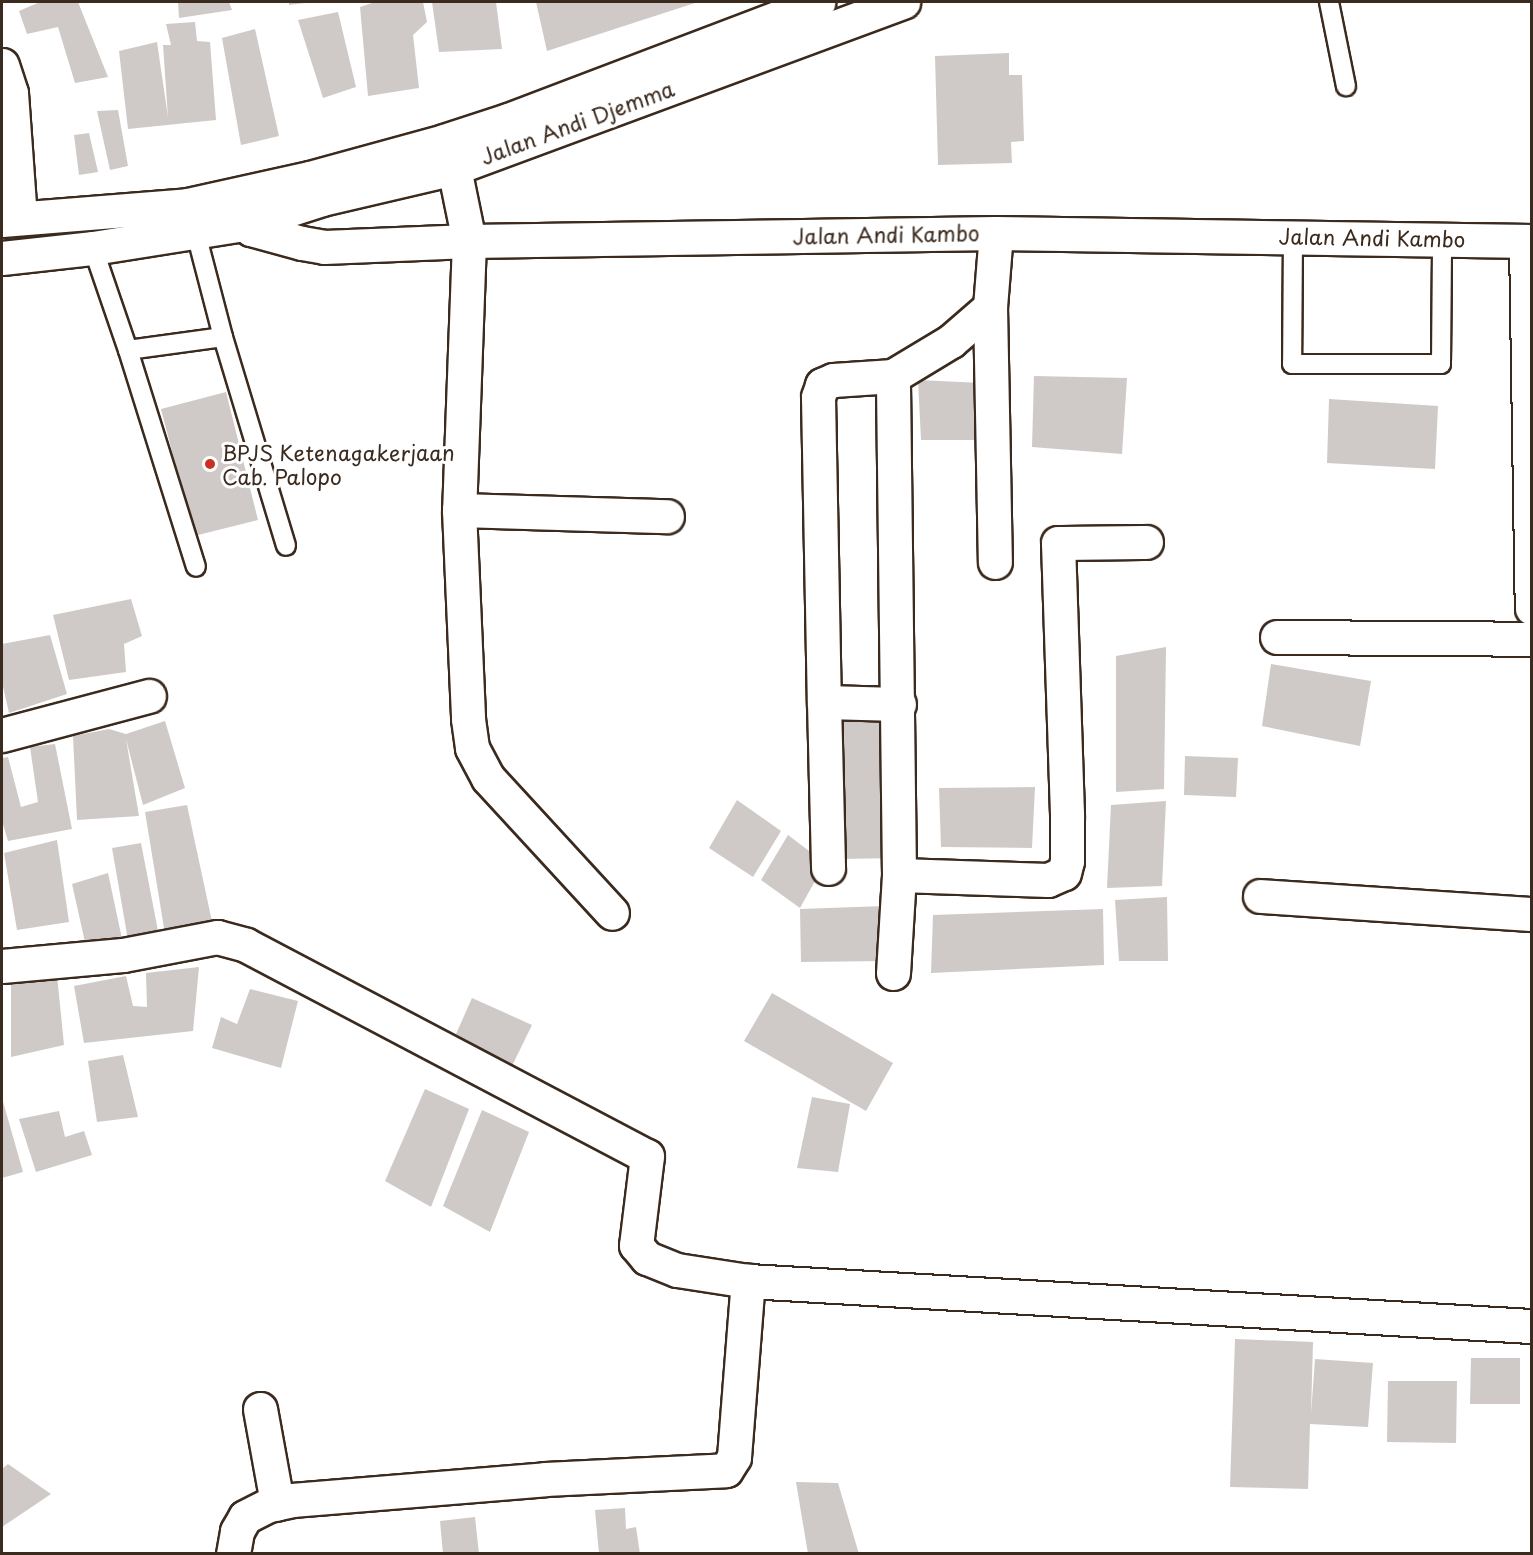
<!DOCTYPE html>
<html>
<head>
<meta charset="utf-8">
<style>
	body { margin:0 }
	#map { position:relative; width:1533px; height:1555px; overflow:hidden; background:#fff; font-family:"Playpen Sans",sans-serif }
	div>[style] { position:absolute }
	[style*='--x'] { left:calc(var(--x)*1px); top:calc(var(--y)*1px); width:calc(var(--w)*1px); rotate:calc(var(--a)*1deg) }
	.building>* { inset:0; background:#cfcac7 }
	.roads { filter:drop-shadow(2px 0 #3b2a1e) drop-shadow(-2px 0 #3b2a1e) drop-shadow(0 2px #3b2a1e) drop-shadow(0 -2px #3b2a1e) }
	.lane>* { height:18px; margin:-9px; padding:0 9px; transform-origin:9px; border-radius:9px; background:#fff }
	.street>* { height:33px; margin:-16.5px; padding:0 16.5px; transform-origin:16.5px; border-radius:16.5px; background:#fff }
	.secondary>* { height:33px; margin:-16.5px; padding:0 16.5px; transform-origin:16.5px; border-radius:16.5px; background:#fff }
	.highway>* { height:33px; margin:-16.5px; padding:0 16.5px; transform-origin:16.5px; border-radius:16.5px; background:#fff }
	.dots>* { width:16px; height:16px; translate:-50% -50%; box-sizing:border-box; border:3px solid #fff; border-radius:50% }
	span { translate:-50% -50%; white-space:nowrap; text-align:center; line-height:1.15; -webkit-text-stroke:6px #fff; paint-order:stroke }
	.street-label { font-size:21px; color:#3b2a1e }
	.poi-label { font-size:21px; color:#3b2a1e }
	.left { translate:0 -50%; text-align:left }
	.frame { position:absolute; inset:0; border:3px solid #3b2a1e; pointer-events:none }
</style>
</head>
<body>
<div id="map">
	<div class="building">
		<div style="clip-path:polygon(40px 2px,78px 2px,108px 77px,75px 83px,58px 27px,27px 34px,19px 11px)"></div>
		<div style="clip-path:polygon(178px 2px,229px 2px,232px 10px,179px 18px)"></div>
		<div style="clip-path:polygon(289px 2px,305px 2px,305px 3px,289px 5px)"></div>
		<div style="clip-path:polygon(375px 2px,423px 2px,427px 22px,413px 35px,419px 88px,368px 96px,360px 7px)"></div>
		<div style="clip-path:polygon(432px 2px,496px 2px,502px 49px,439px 52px)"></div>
		<div style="clip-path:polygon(536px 2px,698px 2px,547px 51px)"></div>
		<div style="clip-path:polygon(338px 12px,356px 87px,323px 98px,298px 20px)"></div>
		<div style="clip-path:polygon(195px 22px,197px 41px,210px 42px,216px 120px,128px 129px,119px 51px,157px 42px,168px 117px,163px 45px,171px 45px,166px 24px)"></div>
		<div style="clip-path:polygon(255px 29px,279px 136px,241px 145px,222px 38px)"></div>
		<div style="clip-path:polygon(1009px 53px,1009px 75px,1022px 75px,1024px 141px,1011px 142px,1012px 163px,938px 165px,935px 56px)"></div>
		<div style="clip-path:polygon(118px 110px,128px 166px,110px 170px,97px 111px)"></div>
		<div style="clip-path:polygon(89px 133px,98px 172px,79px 175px,74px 135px)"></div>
		<div style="clip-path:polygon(1034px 376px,1127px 378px,1122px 454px,1032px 447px)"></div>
		<div style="clip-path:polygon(918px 380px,982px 383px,981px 440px,921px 440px)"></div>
		<div style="clip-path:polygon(226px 392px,258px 520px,194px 536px,161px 409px)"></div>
		<div style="clip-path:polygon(1329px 399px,1438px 406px,1435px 469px,1327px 463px)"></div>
		<div style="clip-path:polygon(131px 599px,142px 636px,124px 644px,126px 672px,69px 680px,53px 615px)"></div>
		<div style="clip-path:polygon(50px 635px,67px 694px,9px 713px,2px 682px,2px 644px)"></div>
		<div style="clip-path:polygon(1166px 647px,1164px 789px,1116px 792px,1116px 656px)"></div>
		<div style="clip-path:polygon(1271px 664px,1371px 681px,1360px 746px,1262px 726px)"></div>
		<div style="clip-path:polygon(835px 717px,894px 718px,898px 858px,842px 859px)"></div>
		<div style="clip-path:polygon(165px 721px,185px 788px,143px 805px,126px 739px,139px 816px,77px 820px,73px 736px,109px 729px,126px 734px)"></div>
		<div style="clip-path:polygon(55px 744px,72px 829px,8px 841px,2px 821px,2px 758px,8px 757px,21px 807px,38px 802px,30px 747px)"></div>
		<div style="clip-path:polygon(1185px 756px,1238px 758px,1236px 797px,1184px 795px)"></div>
		<div style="clip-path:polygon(1035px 787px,1032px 848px,941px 847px,939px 788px)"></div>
		<div style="clip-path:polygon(737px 800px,781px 831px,753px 877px,709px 848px)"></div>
		<div style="clip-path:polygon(1166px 801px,1162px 886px,1107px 888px,1111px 805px)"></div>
		<div style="clip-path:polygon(187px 805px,214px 931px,165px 934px,145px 812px)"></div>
		<div style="clip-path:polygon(788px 835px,825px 863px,800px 908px,761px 880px)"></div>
		<div style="clip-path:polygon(57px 840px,69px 922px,17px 930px,4px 853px)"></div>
		<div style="clip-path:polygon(141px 843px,159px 936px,128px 940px,112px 848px)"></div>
		<div style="clip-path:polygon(108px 873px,122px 939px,85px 942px,72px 884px)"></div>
		<div style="clip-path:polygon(1167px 897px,1168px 961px,1119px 961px,1115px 900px)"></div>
		<div style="clip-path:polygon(885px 906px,885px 961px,801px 962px,800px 909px)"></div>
		<div style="clip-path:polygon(1103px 909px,1104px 965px,931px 973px,933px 915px)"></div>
		<div style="clip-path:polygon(199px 967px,193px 1031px,84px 1043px,74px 986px,126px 976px,133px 1006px,147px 1007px,146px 973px)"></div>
		<div style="clip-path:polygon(57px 975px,64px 1045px,11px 1057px,11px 985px)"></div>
		<div style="clip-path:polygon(250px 989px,298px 1001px,281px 1068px,212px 1048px,221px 1017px,237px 1024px)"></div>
		<div style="clip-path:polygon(772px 993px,893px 1063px,866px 1111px,744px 1041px)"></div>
		<div style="clip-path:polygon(472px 998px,532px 1025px,512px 1066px,456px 1034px)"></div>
		<div style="clip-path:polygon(123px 1055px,138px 1117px,97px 1122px,88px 1061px)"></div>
		<div style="clip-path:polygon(425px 1089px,469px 1109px,431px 1207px,385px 1181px)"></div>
		<div style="clip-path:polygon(812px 1097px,850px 1104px,838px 1172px,797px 1168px)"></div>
		<div style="clip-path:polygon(2px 1098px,23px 1172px,2px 1178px)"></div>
		<div style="clip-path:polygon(482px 1110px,529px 1132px,490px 1232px,443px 1206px)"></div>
		<div style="clip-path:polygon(59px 1111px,65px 1137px,84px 1131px,92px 1155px,36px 1172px,19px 1119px)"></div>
		<div style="clip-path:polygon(1235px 1339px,1313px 1342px,1311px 1414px,1315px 1359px,1373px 1363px,1368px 1427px,1310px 1424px,1308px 1489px,1230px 1487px)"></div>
		<div style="clip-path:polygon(1471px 1358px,1520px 1358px,1520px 1404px,1470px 1404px)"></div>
		<div style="clip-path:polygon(1388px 1381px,1457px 1381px,1456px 1443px,1387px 1442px)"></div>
		<div style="clip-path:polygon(8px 1464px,51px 1494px,2px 1527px,2px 1469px)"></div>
		<div style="clip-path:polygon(796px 1482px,838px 1483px,859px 1554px,808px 1554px)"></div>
		<div style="clip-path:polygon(625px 1508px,626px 1529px,636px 1527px,640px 1554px,599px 1554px,595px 1510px)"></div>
		<div style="clip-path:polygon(475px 1517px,479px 1554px,443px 1554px,440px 1521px)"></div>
	</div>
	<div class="roads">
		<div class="lane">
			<div style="--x:1329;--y:2;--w:86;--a:78.6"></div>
			<div style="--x:1293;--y:235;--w:129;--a:90.4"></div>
			<div style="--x:1292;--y:364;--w:149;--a:0"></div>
			<div style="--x:1441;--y:364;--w:126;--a:-89.5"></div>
			<div style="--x:93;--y:248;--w:108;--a:71.1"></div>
			<div style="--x:128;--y:350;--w:96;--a:-7.8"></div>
			<div style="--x:223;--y:337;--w:107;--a:-104.6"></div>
			<div style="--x:223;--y:337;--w:218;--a:73.2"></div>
			<div style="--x:128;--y:350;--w:227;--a:72.6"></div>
		</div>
		<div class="street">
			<div style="--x:2;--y:65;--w:29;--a:72"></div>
			<div style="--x:11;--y:93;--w:125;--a:85.9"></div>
			<div style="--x:445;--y:143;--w:27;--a:70"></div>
			<div style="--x:454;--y:168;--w:75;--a:78.4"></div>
			<div style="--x:469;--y:241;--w:269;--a:92.1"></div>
			<div style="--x:459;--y:510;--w:209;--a:87.5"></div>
			<div style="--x:468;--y:719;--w:29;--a:82"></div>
			<div style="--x:472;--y:748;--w:34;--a:62"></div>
			<div style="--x:488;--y:778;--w:183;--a:47.4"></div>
			<div style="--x:1526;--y:241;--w:367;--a:89.1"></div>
			<div style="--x:990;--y:307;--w:255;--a:88.9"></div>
			<div style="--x:893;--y:376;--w:60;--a:176.2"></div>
			<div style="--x:833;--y:380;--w:12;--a:156"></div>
			<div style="--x:822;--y:385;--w:13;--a:108"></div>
			<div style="--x:818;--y:397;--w:305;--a:88.9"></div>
			<div style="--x:824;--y:702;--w:75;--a:1.5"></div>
			<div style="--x:459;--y:510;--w:208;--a:1.7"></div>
			<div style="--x:1277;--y:637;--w:255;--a:0.4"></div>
			<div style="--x:824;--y:702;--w:166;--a:88.6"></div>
			<div style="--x:2;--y:735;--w:152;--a:-14.9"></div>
			<div style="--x:899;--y:875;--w:149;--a:1.9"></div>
			<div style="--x:1048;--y:880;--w:17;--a:-24"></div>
			<div style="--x:1064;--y:873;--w:12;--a:-76"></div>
			<div style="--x:1067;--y:861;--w:47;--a:-90"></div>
			<div style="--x:1067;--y:814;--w:271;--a:-91.9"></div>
			<div style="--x:1058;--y:543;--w:88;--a:-0.7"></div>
			<div style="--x:1260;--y:896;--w:273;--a:3.8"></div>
			<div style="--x:2;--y:966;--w:121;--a:-5.2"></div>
			<div style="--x:123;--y:955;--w:96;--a:-10.8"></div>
			<div style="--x:217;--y:937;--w:30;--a:15"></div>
			<div style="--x:246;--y:945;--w:453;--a:27.8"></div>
			<div style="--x:647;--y:1156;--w:90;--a:97"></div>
			<div style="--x:636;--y:1245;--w:17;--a:50"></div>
			<div style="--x:647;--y:1258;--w:32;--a:22"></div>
			<div style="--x:677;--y:1270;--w:72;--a:8.8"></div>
			<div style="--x:748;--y:1281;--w:785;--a:3.29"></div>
			<div style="--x:893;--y:973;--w:98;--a:-86.5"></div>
			<div style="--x:899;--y:875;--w:499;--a:-90.7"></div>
			<div style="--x:893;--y:376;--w:68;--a:-31.1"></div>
			<div style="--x:951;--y:341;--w:52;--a:-41.1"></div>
			<div style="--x:990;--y:307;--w:74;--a:-85.4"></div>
			<div style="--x:260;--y:1409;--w:96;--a:79.7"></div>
			<div style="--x:233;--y:1554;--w:23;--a:-80"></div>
			<div style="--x:237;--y:1531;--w:16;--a:-60"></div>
			<div style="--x:245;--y:1517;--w:27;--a:-27"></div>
			<div style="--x:269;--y:1505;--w:24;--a:-12"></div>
			<div style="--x:292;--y:1500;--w:254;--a:-4.7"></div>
			<div style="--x:545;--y:1479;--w:181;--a:-2.8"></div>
			<div style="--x:726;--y:1470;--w:15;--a:-58"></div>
			<div style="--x:734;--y:1457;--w:177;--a:-85.5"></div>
		</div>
		<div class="secondary">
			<div style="--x:244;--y:224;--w:9;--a:36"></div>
			<div style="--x:251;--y:229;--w:53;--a:15.4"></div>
			<div style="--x:302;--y:243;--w:22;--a:10"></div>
			<div style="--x:324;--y:247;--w:145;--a:-2.4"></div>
			<div style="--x:469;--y:241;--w:527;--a:-0.87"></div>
			<div style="--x:996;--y:233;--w:536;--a:0.86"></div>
		</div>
		<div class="highway">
			<div style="--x:2;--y:220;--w:186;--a:-4.6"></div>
			<div style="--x:187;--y:205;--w:126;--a:-12.4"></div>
			<div style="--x:310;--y:178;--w:139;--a:-15.4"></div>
			<div style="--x:444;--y:141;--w:67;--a:-18.2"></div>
			<div style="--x:508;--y:120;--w:332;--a:-20.8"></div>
			<div style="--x:2;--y:258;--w:92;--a:-6.3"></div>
			<div style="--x:93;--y:248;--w:153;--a:-9"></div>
			<div style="--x:244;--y:224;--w:82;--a:-17.8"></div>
			<div style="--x:322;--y:199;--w:136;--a:-13.2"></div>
			<div style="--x:454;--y:168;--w:479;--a:-20.3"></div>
		</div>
	</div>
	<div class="dots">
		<div style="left:210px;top:464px;background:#c8321e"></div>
	</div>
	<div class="street-label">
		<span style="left:577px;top:122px;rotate:-20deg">Jalan Andi Djemma</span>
		<span style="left:886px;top:234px;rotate:-1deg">Jalan Andi Kambo</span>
		<span style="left:1372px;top:237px;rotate:1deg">Jalan Andi Kambo</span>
	</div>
	<div class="poi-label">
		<span class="left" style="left:222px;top:464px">BPJS Ketenagakerjaan<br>Cab. Palopo</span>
	</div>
	<div class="frame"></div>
</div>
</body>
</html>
